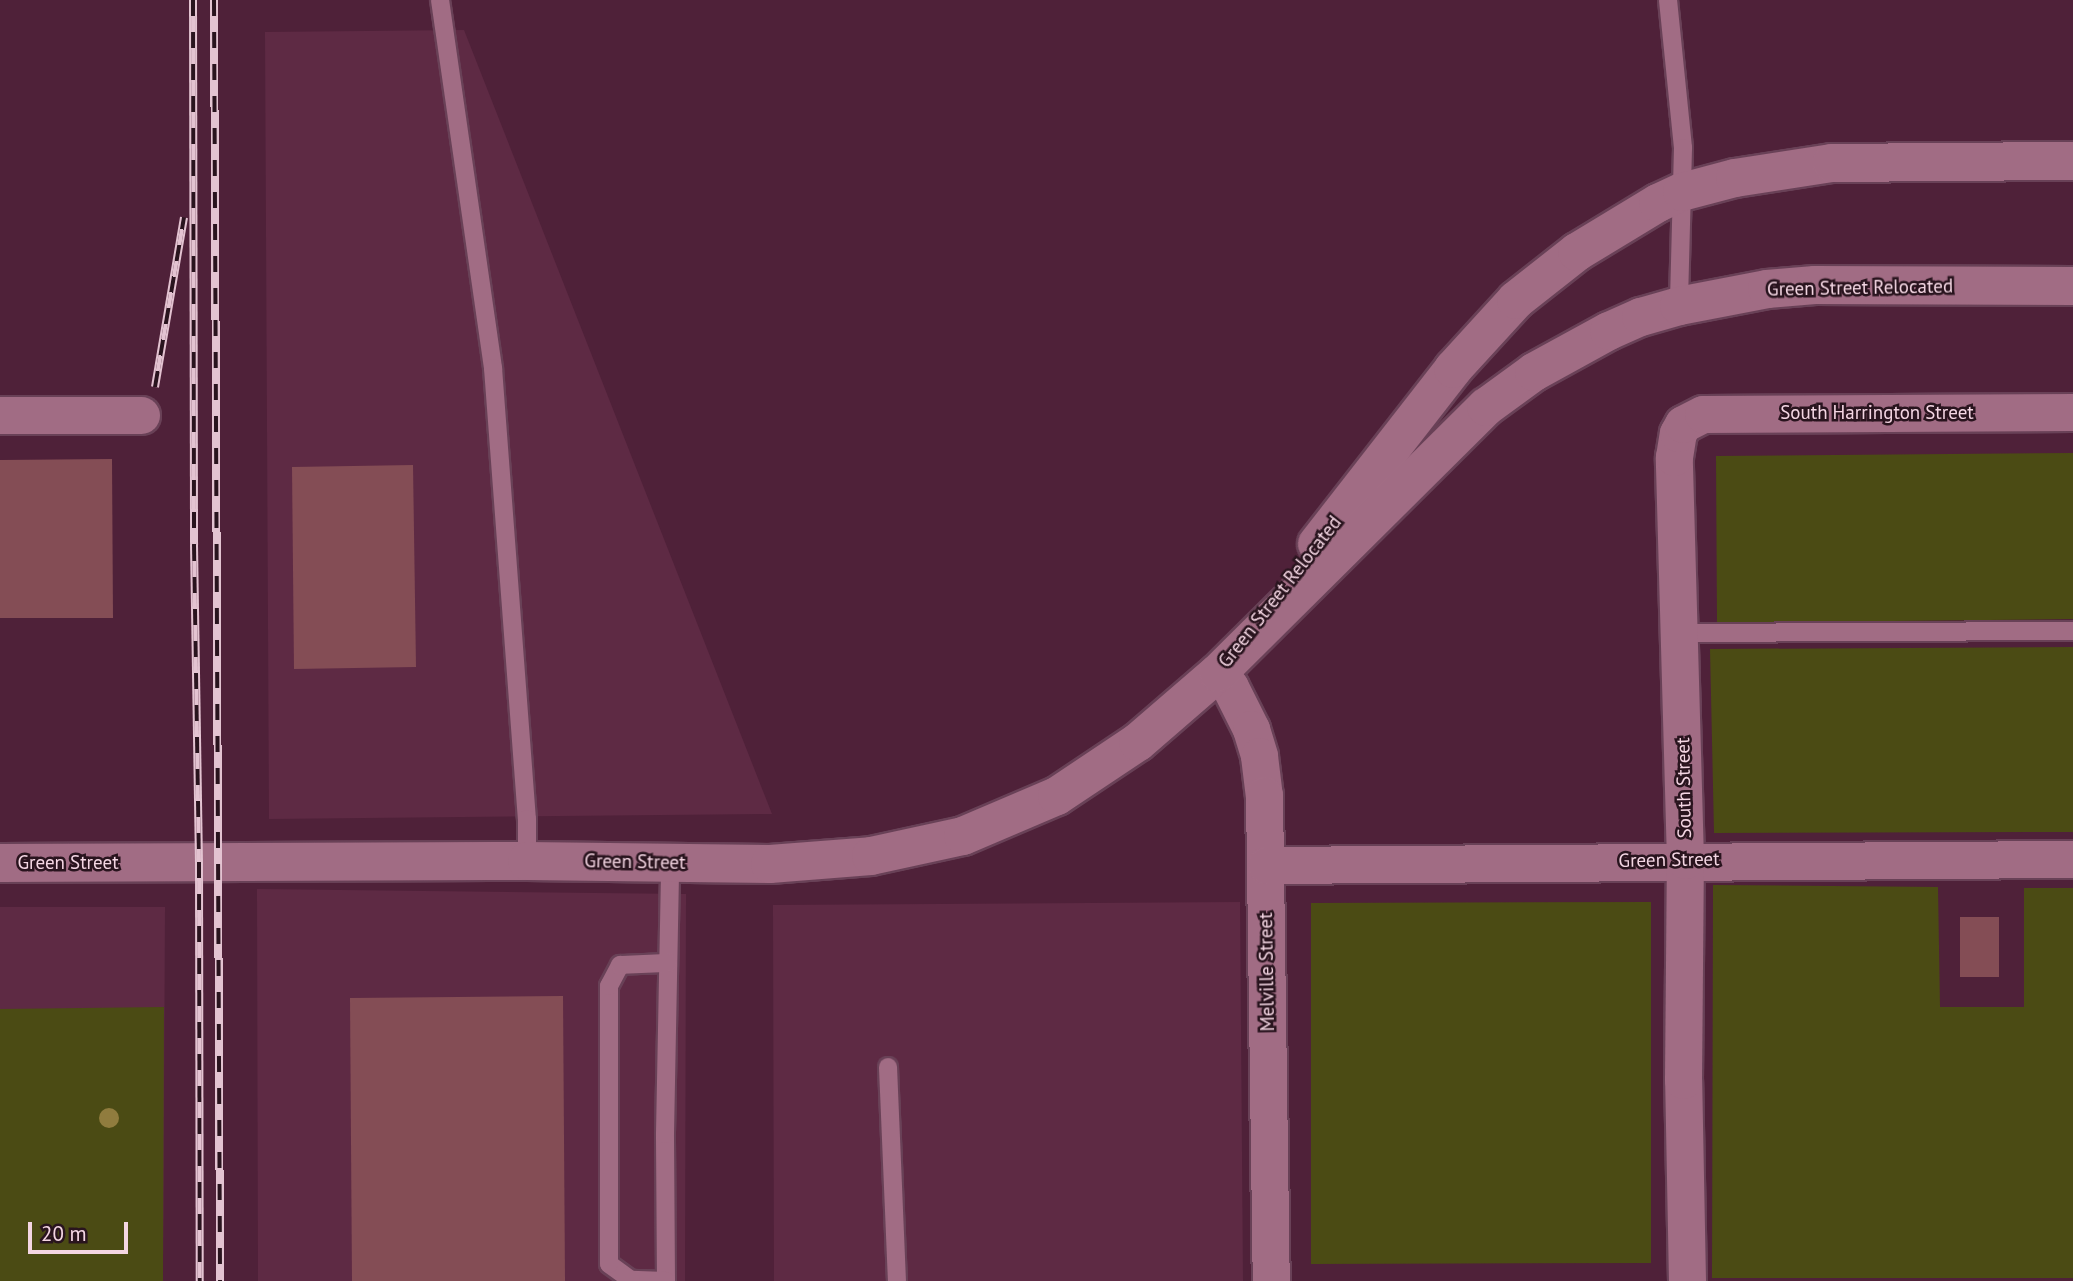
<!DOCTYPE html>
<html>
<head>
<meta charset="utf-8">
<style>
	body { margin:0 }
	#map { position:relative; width:2073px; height:1281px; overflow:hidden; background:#4f2139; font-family:"PT Sans",sans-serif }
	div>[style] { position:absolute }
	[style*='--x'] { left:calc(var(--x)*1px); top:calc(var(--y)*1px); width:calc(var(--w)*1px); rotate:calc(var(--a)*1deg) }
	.built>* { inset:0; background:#5e2a44 }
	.green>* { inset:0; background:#4b4b14 }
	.building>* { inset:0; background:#844d55 }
	.roads { filter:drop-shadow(2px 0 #694157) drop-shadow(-2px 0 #694157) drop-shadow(0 2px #694157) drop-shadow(0 -2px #694157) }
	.lane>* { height:18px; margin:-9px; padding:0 9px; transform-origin:9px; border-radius:9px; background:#a16c84 }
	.street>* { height:37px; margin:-18.5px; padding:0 18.5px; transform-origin:18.5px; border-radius:18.5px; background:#a16c84 }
	.secondary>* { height:38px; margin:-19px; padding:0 19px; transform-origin:19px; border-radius:19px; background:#a16c84 }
	.rail>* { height:8px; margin-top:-4px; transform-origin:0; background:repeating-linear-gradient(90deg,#29141e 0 16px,#e3c3d1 0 32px); box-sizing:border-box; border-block:2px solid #e3c3d1 }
	.trees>* { width:20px; height:20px; margin:-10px; border-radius:50%; background:#907c3e }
	span { translate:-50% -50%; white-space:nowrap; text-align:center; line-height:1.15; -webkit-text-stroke:5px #29141e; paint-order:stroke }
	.street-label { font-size:19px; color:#f4d6e3 }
	.scale { position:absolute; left:28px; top:1222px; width:100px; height:32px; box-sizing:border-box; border:4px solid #f4d6e3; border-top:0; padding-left:9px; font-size:21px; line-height:24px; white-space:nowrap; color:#f4d6e3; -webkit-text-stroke:5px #29141e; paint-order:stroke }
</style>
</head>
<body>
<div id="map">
	<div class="built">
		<div style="clip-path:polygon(464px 30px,772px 814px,269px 819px,265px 32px)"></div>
		<div style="clip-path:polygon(257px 889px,686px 894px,685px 1281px,258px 1281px)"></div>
		<div style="clip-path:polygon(1240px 902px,1243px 1281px,774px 1281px,773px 905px)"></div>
		<div style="clip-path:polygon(0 907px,165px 907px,163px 1281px,0 1281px)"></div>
	</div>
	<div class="green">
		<div style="clip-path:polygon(2073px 453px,2073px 619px,1717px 623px,1716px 456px)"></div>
		<div style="clip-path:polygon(2073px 647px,2073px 832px,1714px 833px,1710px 649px)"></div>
		<div style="clip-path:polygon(1713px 885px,1938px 887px,1940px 1007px,2024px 1007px,2024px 888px,2073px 888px,2073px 1278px,1712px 1278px)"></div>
		<div style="clip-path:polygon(1651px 902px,1651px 1263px,1311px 1264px,1311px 903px)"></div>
		<div style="clip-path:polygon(164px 1007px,163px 1281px,0 1281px,0 1009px)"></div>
	</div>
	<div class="building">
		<div style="clip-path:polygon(112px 459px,113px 618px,0 618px,0 460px)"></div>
		<div style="clip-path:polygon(413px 465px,416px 667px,294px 669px,292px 467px)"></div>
		<div style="clip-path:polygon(1960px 917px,1999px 917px,1999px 977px,1960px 977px)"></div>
		<div style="clip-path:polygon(563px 996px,565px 1281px,352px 1281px,350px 998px)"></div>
	</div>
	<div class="roads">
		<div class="lane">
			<div style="--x:440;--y:0;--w:372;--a:81.8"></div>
			<div style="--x:493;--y:368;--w:452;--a:85.7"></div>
			<div style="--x:527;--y:819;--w:42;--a:90"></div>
			<div style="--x:1668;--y:0;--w:149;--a:84.2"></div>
			<div style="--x:1683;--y:148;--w:158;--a:91.5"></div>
			<div style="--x:1681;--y:633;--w:392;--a:-0.3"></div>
			<div style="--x:888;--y:1067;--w:214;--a:87.6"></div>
			<div style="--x:666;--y:1281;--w:147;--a:-90.4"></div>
			<div style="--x:665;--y:1134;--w:272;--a:-88.9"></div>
			<div style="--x:666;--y:1281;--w:35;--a:-178"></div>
			<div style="--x:631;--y:1280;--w:27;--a:-144"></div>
			<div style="--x:609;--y:1264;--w:278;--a:-90"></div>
			<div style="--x:609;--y:986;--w:24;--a:-62"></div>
			<div style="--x:620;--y:965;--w:48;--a:-2.4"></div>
		</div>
		<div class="street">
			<div style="--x:0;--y:415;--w:141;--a:0"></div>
			<div style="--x:1218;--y:673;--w:18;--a:49"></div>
			<div style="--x:1230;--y:687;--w:47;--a:63.4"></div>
			<div style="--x:1251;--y:729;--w:28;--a:73"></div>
			<div style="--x:1259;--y:756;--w:39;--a:83"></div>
			<div style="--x:1264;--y:795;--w:486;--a:89.2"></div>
			<div style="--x:1266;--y:865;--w:807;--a:-0.43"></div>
			<div style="--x:1687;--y:1281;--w:201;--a:-91.1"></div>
			<div style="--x:1683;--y:1080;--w:220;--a:-89.5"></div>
			<div style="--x:1685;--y:860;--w:403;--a:-91.6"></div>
			<div style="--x:1674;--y:457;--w:24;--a:-81"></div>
			<div style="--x:1678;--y:433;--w:10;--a:-61"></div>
			<div style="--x:1683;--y:424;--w:22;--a:-27"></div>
			<div style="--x:1703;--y:414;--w:370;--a:-0.3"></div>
		</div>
		<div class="secondary">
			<div style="--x:1317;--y:544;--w:222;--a:-52.1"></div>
			<div style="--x:1453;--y:369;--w:93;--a:-47.6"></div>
			<div style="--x:1516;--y:300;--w:78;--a:-38.2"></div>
			<div style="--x:1577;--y:252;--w:95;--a:-31.2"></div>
			<div style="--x:1658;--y:203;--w:26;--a:-25"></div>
			<div style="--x:1682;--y:192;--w:55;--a:-14.8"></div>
			<div style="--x:1735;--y:178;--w:98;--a:-8.8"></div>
			<div style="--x:1832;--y:163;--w:241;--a:-0.5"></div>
			<div style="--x:0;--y:863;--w:527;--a:-0.22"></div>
			<div style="--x:527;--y:861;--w:243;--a:0.7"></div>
			<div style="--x:770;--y:864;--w:101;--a:-4.5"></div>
			<div style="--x:871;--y:856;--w:94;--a:-12.3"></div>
			<div style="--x:963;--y:836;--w:102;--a:-23.1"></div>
			<div style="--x:1057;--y:796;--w:97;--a:-33.7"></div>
			<div style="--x:1138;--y:742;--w:106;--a:-40.8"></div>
			<div style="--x:1218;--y:673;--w:378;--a:-44.8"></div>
			<div style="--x:1486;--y:407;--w:59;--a:-36.1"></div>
			<div style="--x:1534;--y:372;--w:85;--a:-28.7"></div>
			<div style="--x:1609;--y:331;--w:35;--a:-24"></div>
			<div style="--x:1641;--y:317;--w:40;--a:-16"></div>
			<div style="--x:1679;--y:306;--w:90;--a:-10.9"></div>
			<div style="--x:1767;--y:289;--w:48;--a:-4.8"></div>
			<div style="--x:1815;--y:285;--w:258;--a:0.2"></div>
		</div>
	</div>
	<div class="rail">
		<div style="--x:193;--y:0;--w:545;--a:89.89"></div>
		<div style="--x:194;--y:545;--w:317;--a:89.1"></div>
		<div style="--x:199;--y:862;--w:419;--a:89.9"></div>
		<div style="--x:214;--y:0;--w:1281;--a:89.73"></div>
		<div style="--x:155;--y:387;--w:172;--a:-80.3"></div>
	</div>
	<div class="trees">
		<div style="left:109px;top:1118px"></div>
	</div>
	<div class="street-label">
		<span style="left:1860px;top:288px;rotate:-1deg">Green Street Relocated</span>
		<span style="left:1877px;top:413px">South Harrington Street</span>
		<span style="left:1280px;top:592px;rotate:-52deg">Green Street Relocated</span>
		<span style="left:1684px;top:788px;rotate:-91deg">South Street</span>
		<span style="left:1669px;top:860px;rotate:-1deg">Green Street</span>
		<span style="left:635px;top:862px;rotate:1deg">Green Street</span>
		<span style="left:68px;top:863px">Green Street</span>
		<span style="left:1267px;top:972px;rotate:-91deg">Melville Street</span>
	</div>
	<div class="scale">20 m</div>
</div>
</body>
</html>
